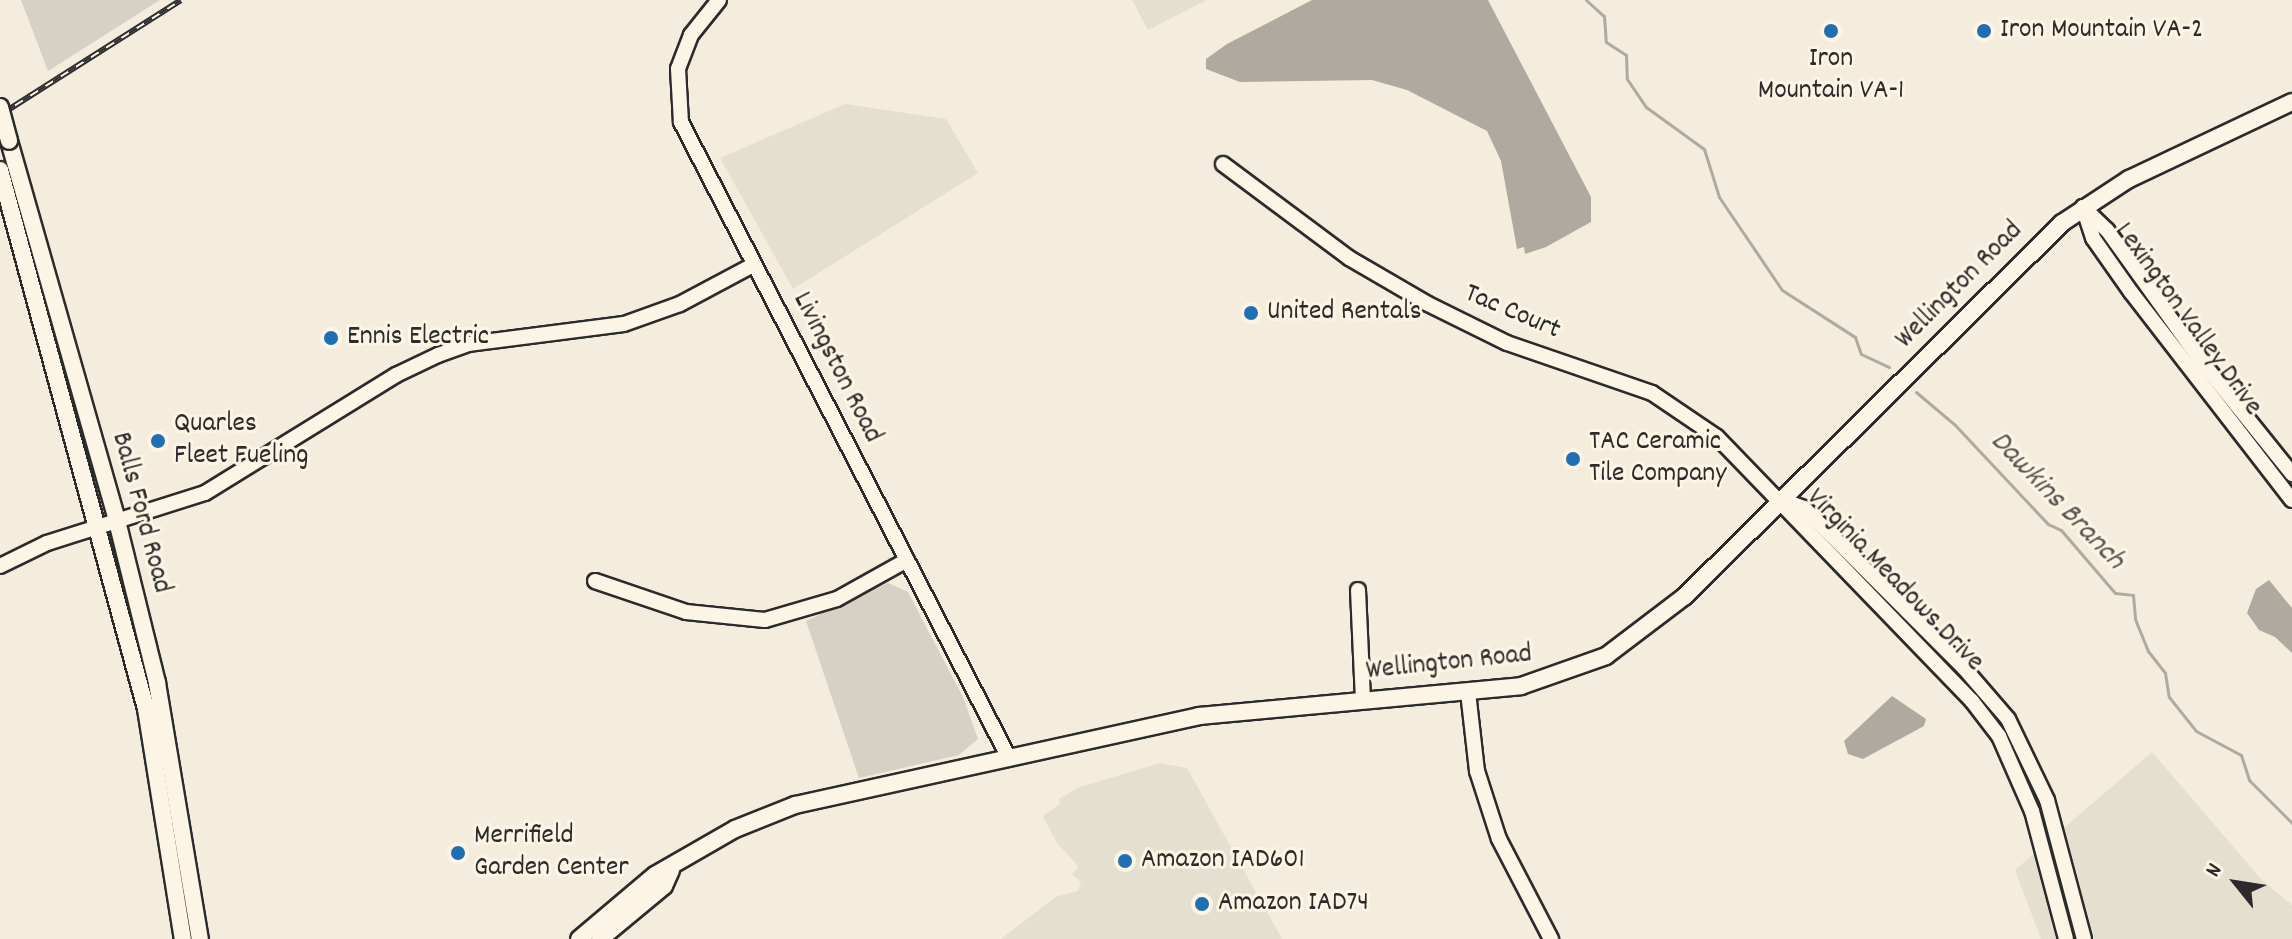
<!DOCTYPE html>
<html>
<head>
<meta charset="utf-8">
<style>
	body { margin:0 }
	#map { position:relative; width:2292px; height:939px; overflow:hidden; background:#f4edde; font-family:Dekko,sans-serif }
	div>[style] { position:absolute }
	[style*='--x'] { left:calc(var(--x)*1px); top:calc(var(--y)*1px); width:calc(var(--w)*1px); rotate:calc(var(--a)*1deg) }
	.built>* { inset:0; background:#e5dfd0 }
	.green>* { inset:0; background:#d6d1c4 }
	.water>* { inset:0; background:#afaaa0 }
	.stream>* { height:3px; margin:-1.5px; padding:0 1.5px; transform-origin:1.5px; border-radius:1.5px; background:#afaaa0 }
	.roads { filter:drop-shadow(2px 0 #2b2b2b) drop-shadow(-2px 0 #2b2b2b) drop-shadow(0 2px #2b2b2b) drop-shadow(0 -2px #2b2b2b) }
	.minor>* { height:14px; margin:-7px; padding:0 7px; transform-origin:7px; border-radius:7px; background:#fcf5e5 }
	.major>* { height:16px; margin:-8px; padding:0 8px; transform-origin:8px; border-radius:8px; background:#fcf5e5 }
	.rail>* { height:6px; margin-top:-3px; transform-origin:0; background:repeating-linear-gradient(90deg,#fcf5e5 0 9px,#2b2b2b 0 18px); box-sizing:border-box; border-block:2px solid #2b2b2b }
	.bridges { filter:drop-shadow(2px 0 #2b2b2b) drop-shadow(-2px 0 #2b2b2b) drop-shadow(0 2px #2b2b2b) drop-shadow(0 -2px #2b2b2b) }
	.major-bridge>* { height:16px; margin:-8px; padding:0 8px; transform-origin:8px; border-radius:8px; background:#fcf5e5 }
	.dots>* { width:22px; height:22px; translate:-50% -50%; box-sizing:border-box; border:4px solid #fcf5e5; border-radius:50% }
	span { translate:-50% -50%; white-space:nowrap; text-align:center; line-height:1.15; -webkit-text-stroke:6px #fcf5e5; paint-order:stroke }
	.poi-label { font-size:28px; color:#2b2b2b }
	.left { translate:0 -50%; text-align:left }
	.street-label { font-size:28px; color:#2b2b2b }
	.water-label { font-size:30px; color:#595754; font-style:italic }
	.north { position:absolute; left:2196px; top:843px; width:80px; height:80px; -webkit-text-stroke:6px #fcf5e5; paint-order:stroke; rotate:300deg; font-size:22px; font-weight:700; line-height:32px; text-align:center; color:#2b2b2b }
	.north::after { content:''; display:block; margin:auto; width:28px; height:36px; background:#2b2b2b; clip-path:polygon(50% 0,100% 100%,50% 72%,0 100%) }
</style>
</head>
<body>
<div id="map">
	<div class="built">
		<div style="clip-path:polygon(1132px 0,1207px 0,1148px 30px)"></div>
		<div style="clip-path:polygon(845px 104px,946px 119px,978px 173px,793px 289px,720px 158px)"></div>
		<div style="clip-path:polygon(2152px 752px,2261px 879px,2292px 905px,2292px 939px,2041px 939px,2015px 870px)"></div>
		<div style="clip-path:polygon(1160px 763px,1187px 768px,1282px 939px,1001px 939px,1057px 896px,1078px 891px,1081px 882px,1072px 874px,1079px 867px,1057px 843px,1043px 816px,1060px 804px,1059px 799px,1077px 788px)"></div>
	</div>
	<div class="green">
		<div style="clip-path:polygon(21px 0,160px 0,48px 71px)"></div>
		<div style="clip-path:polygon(888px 583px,908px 592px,963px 697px,978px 739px,959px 755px,859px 778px,806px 621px)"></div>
	</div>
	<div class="water">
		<div style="clip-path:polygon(1312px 0,1488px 0,1591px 197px,1591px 222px,1546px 247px,1525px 254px,1524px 247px,1517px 249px,1501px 161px,1487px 131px,1407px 90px,1372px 80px,1240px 82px,1206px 69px,1206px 59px,1227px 44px)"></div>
		<div style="clip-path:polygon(2269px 580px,2292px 608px,2292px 653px,2275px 637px,2259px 630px,2247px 613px,2256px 589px)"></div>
		<div style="clip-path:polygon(1892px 696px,1926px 719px,1924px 726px,1863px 759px,1848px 754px,1844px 741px)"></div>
	</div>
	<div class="stream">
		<div style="--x:1586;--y:0;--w:24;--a:42"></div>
		<div style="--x:1604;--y:16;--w:26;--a:86"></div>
		<div style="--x:1606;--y:42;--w:24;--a:33"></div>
		<div style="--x:1626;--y:55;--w:24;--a:88"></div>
		<div style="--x:1627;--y:79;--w:34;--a:56"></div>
		<div style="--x:1646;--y:107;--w:72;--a:35.9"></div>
		<div style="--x:1704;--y:149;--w:50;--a:72.6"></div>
		<div style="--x:1719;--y:197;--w:112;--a:55.9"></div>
		<div style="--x:1782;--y:290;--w:87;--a:32.8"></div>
		<div style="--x:1855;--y:337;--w:18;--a:71"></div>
		<div style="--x:1861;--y:354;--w:31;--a:25"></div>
		<div style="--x:1916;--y:392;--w:51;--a:40.2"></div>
		<div style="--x:1955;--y:425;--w:136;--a:46.8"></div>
		<div style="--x:2048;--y:524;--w:14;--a:25"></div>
		<div style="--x:2061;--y:530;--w:83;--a:49.4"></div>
		<div style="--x:2115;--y:593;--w:18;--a:6"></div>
		<div style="--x:2133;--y:595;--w:24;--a:85"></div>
		<div style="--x:2135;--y:619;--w:35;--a:68"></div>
		<div style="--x:2148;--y:651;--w:28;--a:52"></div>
		<div style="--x:2165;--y:673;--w:24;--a:81"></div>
		<div style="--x:2169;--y:697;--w:43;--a:51.5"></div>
		<div style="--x:2196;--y:731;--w:51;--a:28.1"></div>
		<div style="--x:2241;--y:755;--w:26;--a:72"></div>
		<div style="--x:2249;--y:780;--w:61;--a:45"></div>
	</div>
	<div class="roads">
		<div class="minor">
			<div style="--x:719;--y:0;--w:45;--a:128.7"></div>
			<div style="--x:691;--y:35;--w:36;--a:111"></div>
			<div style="--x:678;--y:69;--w:53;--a:86.8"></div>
			<div style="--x:681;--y:122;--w:716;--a:62.72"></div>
			<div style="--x:1223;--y:164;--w:157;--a:36.7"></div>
			<div style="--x:1349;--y:258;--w:91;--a:30.2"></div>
			<div style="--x:1428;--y:304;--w:88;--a:26.3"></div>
			<div style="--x:1507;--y:343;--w:153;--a:19"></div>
			<div style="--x:1652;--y:393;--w:78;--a:34.1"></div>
			<div style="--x:1717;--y:437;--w:367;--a:46"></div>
			<div style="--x:1972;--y:701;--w:44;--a:52.4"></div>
			<div style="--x:1999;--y:736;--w:82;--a:66.3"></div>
			<div style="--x:2032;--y:811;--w:132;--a:75.1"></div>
			<div style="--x:2083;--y:207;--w:33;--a:72"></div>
			<div style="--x:2093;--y:238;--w:66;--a:54.9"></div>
			<div style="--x:2131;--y:292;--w:263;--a:52.3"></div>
			<div style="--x:2083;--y:207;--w:33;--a:44"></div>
			<div style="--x:2107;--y:230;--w:163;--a:54.3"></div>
			<div style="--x:2202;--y:362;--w:144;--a:51.2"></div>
			<div style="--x:1782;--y:500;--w:23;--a:20"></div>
			<div style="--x:1804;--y:508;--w:226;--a:45"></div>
			<div style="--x:1964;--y:668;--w:67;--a:49.2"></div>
			<div style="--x:2008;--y:719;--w:90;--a:64.3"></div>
			<div style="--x:2047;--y:800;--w:144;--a:75.1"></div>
			<div style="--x:0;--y:566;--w:52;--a:-26.1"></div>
			<div style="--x:47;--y:543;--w:166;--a:-17.6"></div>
			<div style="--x:205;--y:493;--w:225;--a:-31.7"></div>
			<div style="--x:396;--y:375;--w:47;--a:-25.5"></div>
			<div style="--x:438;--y:355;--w:32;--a:-20"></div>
			<div style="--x:468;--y:344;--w:157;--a:-7.3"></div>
			<div style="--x:624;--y:324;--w:59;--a:-19.7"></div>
			<div style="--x:680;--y:304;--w:83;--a:-28.1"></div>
			<div style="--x:595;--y:581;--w:96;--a:18.8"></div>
			<div style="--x:686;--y:612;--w:79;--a:5.8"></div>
			<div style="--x:765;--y:620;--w:75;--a:-16.3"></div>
			<div style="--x:837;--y:599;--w:80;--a:-29.1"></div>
			<div style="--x:1358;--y:590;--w:110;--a:87.4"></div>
			<div style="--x:1468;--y:692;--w:80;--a:83.5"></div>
			<div style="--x:1477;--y:771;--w:71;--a:72.1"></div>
			<div style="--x:1499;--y:839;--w:113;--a:62.5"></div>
		</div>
		<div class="major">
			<div style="--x:9;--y:141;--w:395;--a:74.1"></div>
			<div style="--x:117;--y:521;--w:167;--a:76.1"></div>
			<div style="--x:157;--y:683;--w:260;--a:80.5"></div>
			<div style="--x:0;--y:170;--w:558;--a:74.84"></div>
			<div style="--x:146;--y:709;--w:233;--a:80.9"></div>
			<div style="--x:579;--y:939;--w:99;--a:-40.1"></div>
			<div style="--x:655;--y:875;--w:92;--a:-29.9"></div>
			<div style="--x:735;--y:829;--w:65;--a:-21.8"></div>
			<div style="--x:795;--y:805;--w:414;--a:-12.4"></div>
			<div style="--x:1199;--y:716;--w:323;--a:-5.3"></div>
			<div style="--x:1521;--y:686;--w:90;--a:-19.4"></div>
			<div style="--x:1606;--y:656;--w:99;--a:-37.2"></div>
			<div style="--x:1685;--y:596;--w:530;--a:-44.69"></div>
			<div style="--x:2062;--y:223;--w:80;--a:-33.3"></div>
			<div style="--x:2129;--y:179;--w:180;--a:-25.3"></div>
			<div style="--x:600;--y:939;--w:83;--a:-39.6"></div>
			<div style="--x:664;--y:886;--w:17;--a:-66"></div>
		</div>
	</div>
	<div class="rail">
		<div style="--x:0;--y:115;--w:214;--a:-32.4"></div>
	</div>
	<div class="bridges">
		<div class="major-bridge">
			<div style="--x:0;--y:107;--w:35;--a:75"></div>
		</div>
	</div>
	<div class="dots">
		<div style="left:1831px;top:31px;background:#1f6fb2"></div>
		<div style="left:1984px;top:31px;background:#1f6fb2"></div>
		<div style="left:1251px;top:313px;background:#1f6fb2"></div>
		<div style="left:331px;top:338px;background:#1f6fb2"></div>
		<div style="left:158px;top:441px;background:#1f6fb2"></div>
		<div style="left:1573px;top:459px;background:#1f6fb2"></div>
		<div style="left:458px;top:853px;background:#1f6fb2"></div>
		<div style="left:1125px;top:861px;background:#1f6fb2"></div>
		<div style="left:1202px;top:904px;background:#1f6fb2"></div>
	</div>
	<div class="poi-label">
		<span class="left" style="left:2000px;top:31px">Iron Mountain VA-2</span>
		<span style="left:1831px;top:76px">Iron<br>Mountain VA-1</span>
		<span class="left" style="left:1267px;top:313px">United Rentals</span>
		<span class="left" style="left:347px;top:338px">Ennis Electric</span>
		<span class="left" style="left:174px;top:441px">Quarles<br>Fleet Fueling</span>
		<span class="left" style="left:1589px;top:459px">TAC Ceramic<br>Tile Company</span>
		<span class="left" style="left:474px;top:853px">Merrifield<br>Garden Center</span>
		<span class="left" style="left:1141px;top:861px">Amazon IAD601</span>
		<span class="left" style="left:1218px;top:904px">Amazon IAD74</span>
	</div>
	<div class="street-label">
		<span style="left:1960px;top:286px;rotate:-45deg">Wellington Road</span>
		<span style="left:1512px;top:313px;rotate:23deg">Tac Court</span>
		<span style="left:2187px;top:320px;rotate:54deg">Lexington Valley Drive</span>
		<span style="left:836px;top:368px;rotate:63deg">Livingston Road</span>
		<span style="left:140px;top:513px;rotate:75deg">Balls Ford Road</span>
		<span style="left:1894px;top:581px;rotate:46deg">Virginia Meadows Drive</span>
		<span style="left:1449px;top:664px;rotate:-6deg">Wellington Road</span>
	</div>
	<div class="water-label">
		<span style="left:2056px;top:502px;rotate:46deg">Dawkins Branch</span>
	</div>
	<div class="north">N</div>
</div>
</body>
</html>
